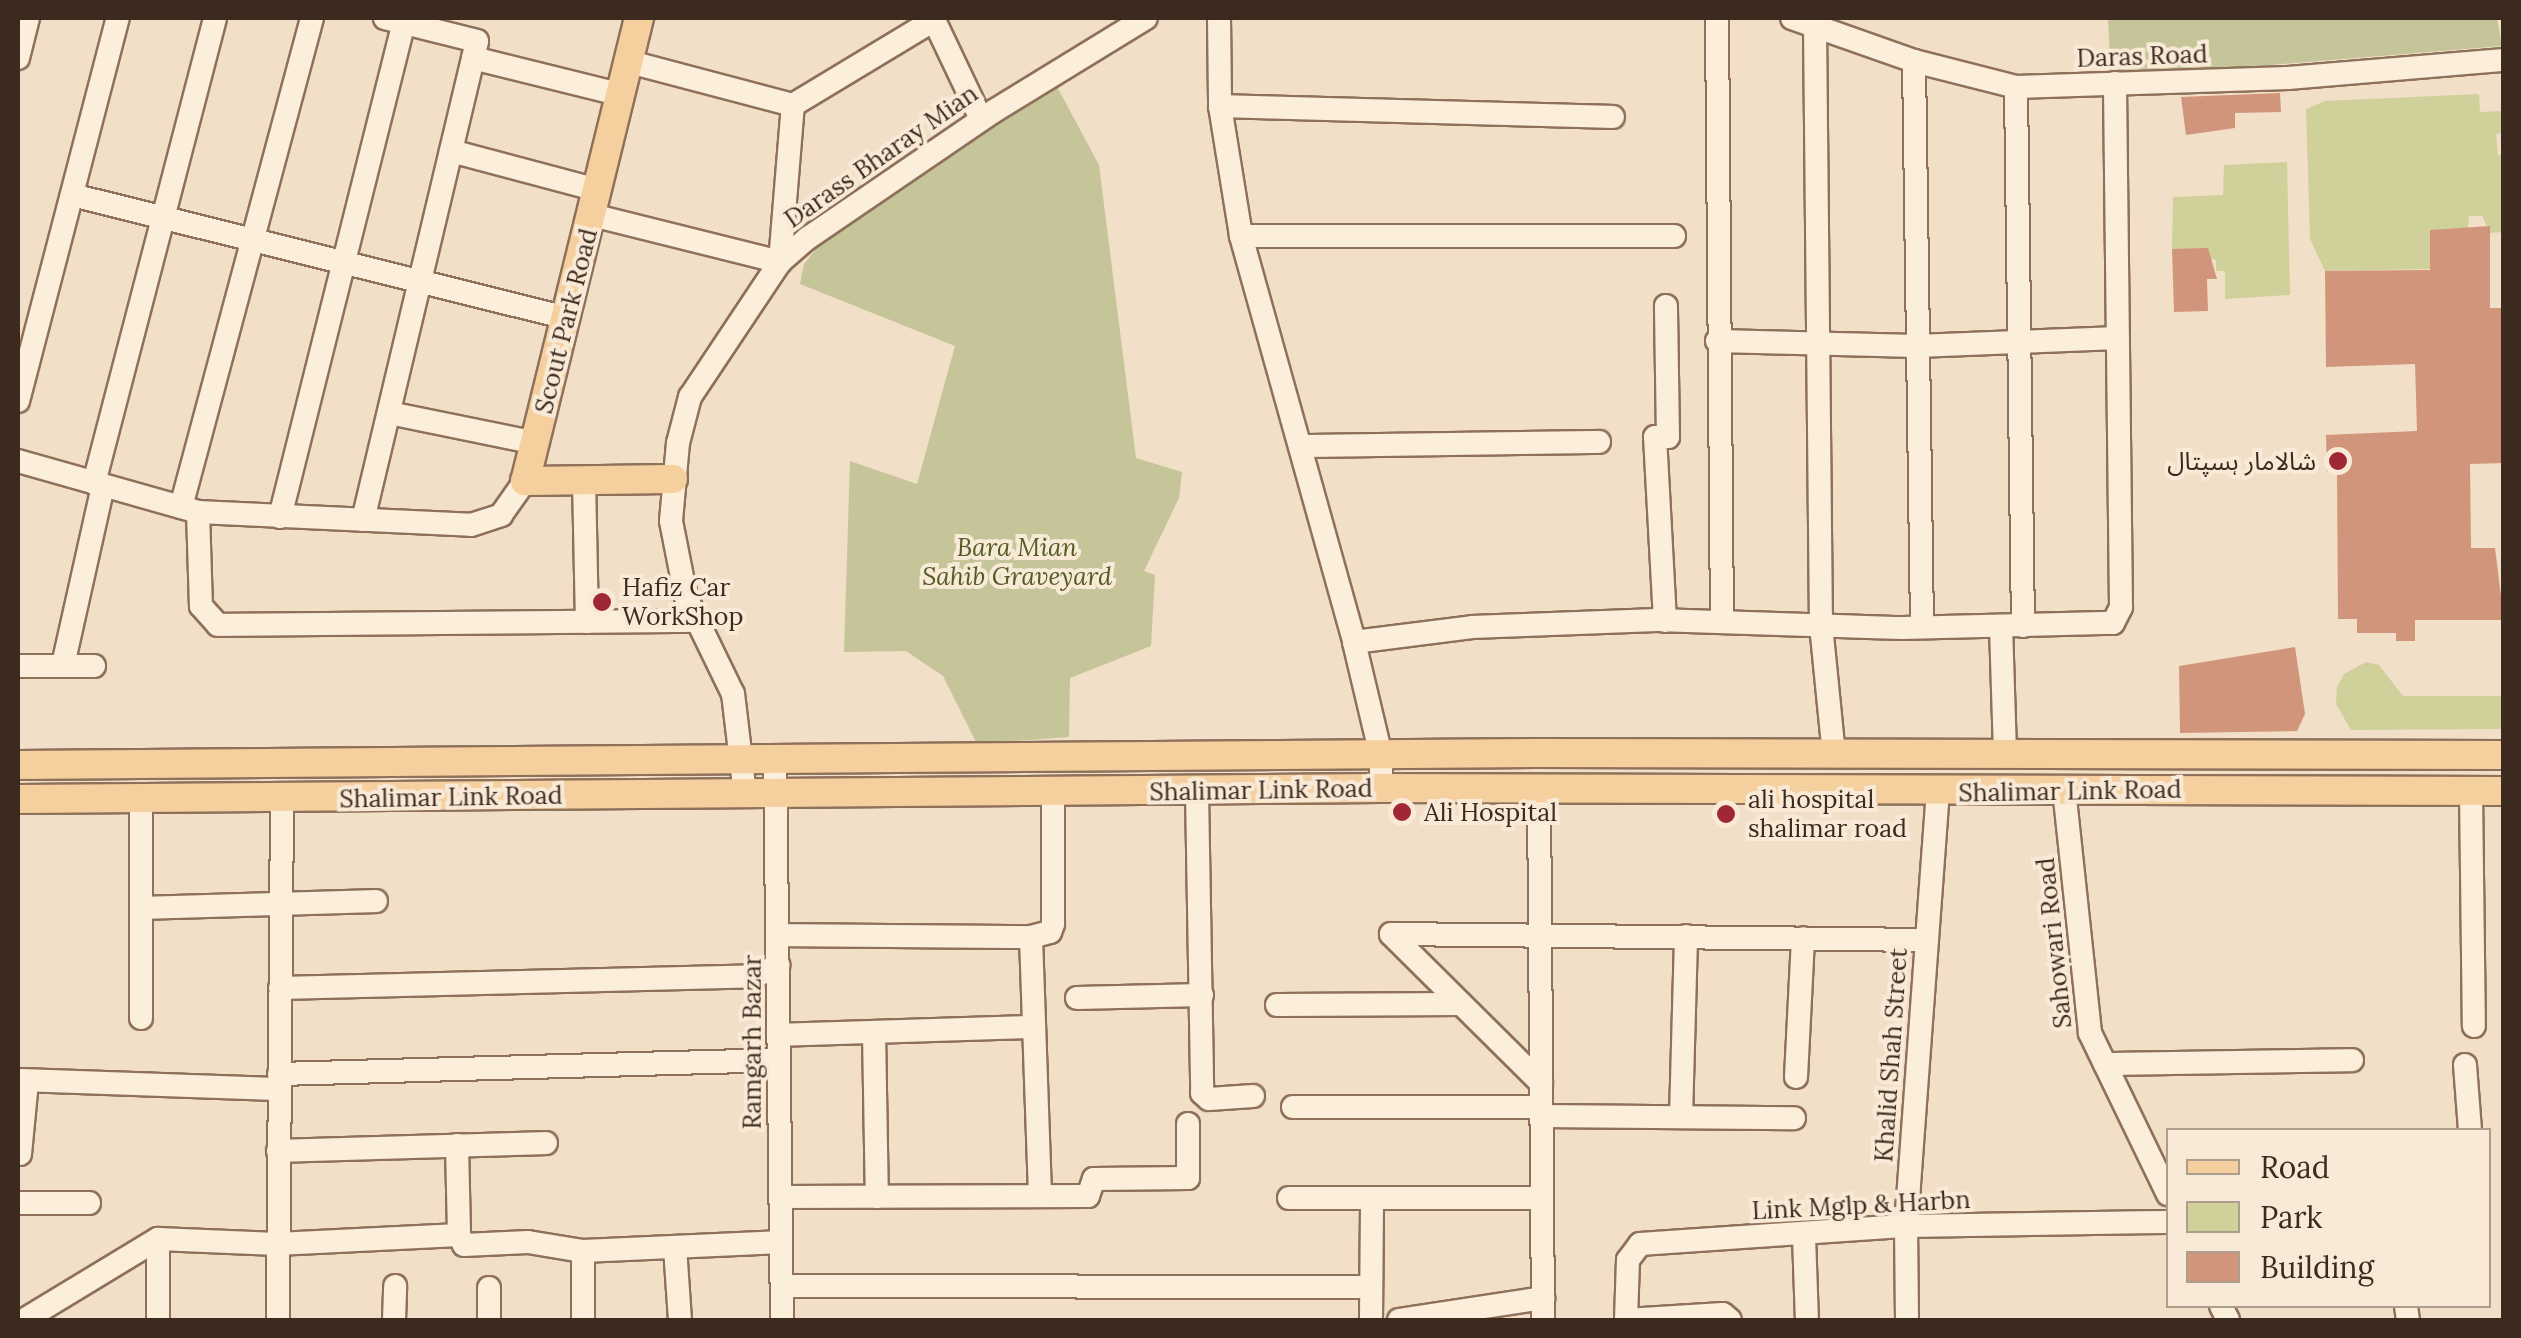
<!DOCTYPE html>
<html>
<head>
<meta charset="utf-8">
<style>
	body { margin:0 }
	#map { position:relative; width:2521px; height:1338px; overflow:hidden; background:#f1dfc7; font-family:Lora,"Noto Sans Arabic",serif }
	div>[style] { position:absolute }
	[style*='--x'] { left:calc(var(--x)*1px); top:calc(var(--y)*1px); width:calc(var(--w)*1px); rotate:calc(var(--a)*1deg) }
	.green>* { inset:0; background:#d0d09a }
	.cemetery>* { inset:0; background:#c5c599 }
	.building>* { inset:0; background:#d1957b }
	.roads { filter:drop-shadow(2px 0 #8e705b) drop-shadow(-2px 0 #8e705b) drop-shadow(0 2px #8e705b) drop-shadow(0 -2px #8e705b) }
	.minor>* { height:22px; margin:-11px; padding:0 11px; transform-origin:11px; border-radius:11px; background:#fbeedb }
	.major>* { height:28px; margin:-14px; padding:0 14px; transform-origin:14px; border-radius:14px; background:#f5d09e }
	.dots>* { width:28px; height:28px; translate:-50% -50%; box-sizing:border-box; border:5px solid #f8ead7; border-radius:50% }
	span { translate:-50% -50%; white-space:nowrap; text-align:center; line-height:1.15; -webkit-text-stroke:8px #f8ead7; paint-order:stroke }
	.street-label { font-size:25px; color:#3d2a1f }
	.poi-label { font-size:25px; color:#3d2a1f }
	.right { translate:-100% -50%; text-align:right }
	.left { translate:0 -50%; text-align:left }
	.park-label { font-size:25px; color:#545b25; font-style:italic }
	.frame { position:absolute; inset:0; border:20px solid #3d2a1f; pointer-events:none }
	.legend { position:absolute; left:2166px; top:1128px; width:325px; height:180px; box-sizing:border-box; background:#f8ead7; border:2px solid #ad9d8d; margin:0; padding:12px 18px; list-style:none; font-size:30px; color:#3d2a1f }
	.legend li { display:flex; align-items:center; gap:20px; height:50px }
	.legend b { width:50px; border:2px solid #ad9d8d }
</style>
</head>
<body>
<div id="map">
	<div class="green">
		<div style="clip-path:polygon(2479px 94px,2480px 112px,2503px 111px,2503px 133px,2496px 134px,2498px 155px,2503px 155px,2503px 232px,2490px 233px,2482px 216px,2469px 216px,2468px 230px,2430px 269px,2325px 271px,2310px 239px,2306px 109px,2325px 101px)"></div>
		<div style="clip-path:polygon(2287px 162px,2290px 295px,2225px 299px,2225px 271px,2216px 271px,2216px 260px,2172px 249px,2173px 197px,2223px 195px,2224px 165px)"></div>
		<div style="clip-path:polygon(2366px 662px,2379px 665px,2403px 696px,2503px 696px,2503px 729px,2351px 730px,2336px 704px,2337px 687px,2344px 674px)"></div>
	</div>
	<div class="cemetery">
		<div style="clip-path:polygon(2108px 18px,2497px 18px,2502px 46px,2111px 78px)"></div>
		<div style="clip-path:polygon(1054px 81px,1099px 165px,1136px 458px,1182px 472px,1179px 498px,1144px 571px,1155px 575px,1151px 646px,1070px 678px,1069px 737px,977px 744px,943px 676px,906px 651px,844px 652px,850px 461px,917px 484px,955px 346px,800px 284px,804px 264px,824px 239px)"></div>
	</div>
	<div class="building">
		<div style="clip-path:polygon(2280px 93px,2281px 112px,2235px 113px,2235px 128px,2186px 135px,2181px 97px)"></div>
		<div style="clip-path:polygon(2490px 226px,2490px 308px,2504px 308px,2504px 463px,2470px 464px,2471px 548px,2495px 548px,2504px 620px,2415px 620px,2415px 641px,2396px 641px,2396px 633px,2357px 633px,2357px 619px,2338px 619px,2337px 471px,2327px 471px,2326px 435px,2417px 431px,2415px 364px,2326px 367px,2325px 271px,2430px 270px,2430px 230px)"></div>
		<div style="clip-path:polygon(2208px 248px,2217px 279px,2207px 279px,2208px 311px,2174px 312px,2172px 249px)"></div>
		<div style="clip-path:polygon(2295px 647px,2305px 714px,2297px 731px,2180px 733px,2179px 666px)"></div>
	</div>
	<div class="roads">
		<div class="minor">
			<div style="--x:1219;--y:18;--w:88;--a:89.3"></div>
			<div style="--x:1220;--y:106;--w:132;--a:80.8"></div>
			<div style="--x:1241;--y:236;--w:421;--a:74.4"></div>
			<div style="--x:1354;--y:642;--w:116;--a:76.6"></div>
			<div style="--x:1381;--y:755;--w:33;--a:90"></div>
			<div style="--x:1717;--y:18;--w:604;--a:89.53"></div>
			<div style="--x:1792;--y:18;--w:129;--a:19.4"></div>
			<div style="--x:1914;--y:61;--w:105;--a:14.3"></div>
			<div style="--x:2016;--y:87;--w:272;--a:-1.9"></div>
			<div style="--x:2288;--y:78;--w:217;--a:-4.8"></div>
			<div style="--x:1815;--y:25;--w:600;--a:89.43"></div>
			<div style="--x:1821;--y:625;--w:132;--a:84.3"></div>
			<div style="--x:18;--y:58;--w:41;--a:-76"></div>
			<div style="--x:473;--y:58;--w:154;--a:13.9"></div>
			<div style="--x:626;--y:61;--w:173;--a:14.8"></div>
			<div style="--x:1914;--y:61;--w:566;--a:89.19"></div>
			<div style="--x:2016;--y:87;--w:539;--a:89.26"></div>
			<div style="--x:1220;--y:106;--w:393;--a:1.6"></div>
			<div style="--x:451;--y:151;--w:152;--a:14.9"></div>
			<div style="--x:72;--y:195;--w:510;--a:13.95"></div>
			<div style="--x:592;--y:215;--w:194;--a:14"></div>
			<div style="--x:780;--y:262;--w:158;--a:-85.3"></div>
			<div style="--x:793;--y:105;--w:165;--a:-31.1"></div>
			<div style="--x:934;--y:20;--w:110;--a:64.6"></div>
			<div style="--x:1241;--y:236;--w:433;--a:0"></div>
			<div style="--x:1717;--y:341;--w:200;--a:1.4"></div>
			<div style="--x:1917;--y:346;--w:201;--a:-2.3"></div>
			<div style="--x:18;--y:401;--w:396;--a:-75.4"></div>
			<div style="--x:389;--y:413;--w:150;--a:11.5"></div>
			<div style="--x:1301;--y:446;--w:298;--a:-0.8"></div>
			<div style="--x:18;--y:461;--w:187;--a:15.8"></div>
			<div style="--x:198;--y:512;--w:94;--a:88.2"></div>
			<div style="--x:201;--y:606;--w:25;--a:48"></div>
			<div style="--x:218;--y:625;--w:477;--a:-0.5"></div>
			<div style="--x:584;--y:479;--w:143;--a:88.8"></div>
			<div style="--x:94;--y:483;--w:480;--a:-75.4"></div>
			<div style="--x:181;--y:507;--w:506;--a:-75"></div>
			<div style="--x:198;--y:512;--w:273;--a:2.7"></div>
			<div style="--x:471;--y:525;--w:32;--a:-18"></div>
			<div style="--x:501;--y:515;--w:42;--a:-54.8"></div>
			<div style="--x:280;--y:517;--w:510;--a:-75.94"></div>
			<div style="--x:363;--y:520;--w:492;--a:-76.6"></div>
			<div style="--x:477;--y:41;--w:95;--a:-166"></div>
			<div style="--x:1665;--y:621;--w:184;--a:-93.1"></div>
			<div style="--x:1655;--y:437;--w:13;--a:0"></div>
			<div style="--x:1668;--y:437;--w:131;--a:-90.9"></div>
			<div style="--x:2001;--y:626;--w:127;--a:88.2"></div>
			<div style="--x:1354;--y:642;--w:119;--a:-7.2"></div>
			<div style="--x:1472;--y:627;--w:185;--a:-2.2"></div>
			<div style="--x:1657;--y:620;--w:245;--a:1.9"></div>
			<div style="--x:1902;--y:628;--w:211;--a:-1.4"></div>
			<div style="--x:2113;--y:623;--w:18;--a:-63"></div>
			<div style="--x:2121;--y:607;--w:524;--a:-90.66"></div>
			<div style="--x:63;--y:665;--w:183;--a:-77.4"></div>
			<div style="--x:18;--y:666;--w:76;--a:0"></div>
			<div style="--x:775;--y:764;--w:556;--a:89.28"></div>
			<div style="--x:1539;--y:789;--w:531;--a:89.57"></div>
			<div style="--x:2064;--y:789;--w:245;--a:83.9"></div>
			<div style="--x:2090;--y:1033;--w:179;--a:64.2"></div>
			<div style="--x:2471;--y:791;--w:235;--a:89.3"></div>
			<div style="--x:1197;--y:792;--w:301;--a:89"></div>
			<div style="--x:1202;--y:1093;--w:9;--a:41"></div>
			<div style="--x:1209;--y:1099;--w:44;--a:-3.9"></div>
			<div style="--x:745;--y:794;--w:101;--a:-96.8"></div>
			<div style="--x:733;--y:694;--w:108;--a:-115.9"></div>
			<div style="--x:686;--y:597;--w:77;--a:-101.2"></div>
			<div style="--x:671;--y:521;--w:78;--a:-84.9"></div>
			<div style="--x:678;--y:443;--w:48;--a:-75.4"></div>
			<div style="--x:690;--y:397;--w:162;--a:-56.3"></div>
			<div style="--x:780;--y:262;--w:37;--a:-41"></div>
			<div style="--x:808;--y:238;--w:225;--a:-34.3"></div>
			<div style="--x:994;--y:111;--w:178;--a:-31.5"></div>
			<div style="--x:141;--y:799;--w:219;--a:90"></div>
			<div style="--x:142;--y:908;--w:234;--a:-1.7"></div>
			<div style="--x:779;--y:935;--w:252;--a:0.5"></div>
			<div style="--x:1031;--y:937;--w:258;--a:88"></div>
			<div style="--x:1031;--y:937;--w:20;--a:-15"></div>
			<div style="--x:1050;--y:932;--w:9;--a:-69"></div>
			<div style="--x:1053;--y:924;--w:134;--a:-90"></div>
			<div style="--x:280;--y:988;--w:476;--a:-1.4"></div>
			<div style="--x:756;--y:976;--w:25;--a:-26"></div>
			<div style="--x:1077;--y:998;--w:125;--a:-1.4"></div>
			<div style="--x:1277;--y:1005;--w:184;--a:-0.3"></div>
			<div style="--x:874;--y:1032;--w:165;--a:89"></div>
			<div style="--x:778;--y:1035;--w:256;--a:-1.8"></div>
			<div style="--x:2105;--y:1064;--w:247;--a:-0.9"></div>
			<div style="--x:2465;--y:1065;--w:65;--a:85.6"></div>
			<div style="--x:279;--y:1074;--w:500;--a:-1.6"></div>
			<div style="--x:1796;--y:1077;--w:139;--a:-87.1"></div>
			<div style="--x:18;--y:1080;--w:261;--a:2"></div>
			<div style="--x:1541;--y:1083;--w:211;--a:-135.2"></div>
			<div style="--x:1391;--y:934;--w:536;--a:0.64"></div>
			<div style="--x:1293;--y:1107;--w:248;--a:0"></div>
			<div style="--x:1541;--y:1116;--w:253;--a:0.5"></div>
			<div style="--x:1681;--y:1117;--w:181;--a:-88.4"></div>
			<div style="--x:457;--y:1145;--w:90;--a:88.7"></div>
			<div style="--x:278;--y:1151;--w:268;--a:-1.7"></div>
			<div style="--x:20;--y:1154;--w:73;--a:-84.5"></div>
			<div style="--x:780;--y:1197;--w:308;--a:-0.2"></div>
			<div style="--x:1088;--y:1196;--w:18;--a:-71"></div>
			<div style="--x:1094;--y:1179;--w:94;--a:-0.6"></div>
			<div style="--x:1188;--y:1178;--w:54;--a:-90"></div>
			<div style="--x:1289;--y:1198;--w:253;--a:0"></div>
			<div style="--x:18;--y:1203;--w:71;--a:0"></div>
			<div style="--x:1804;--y:1236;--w:84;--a:88"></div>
			<div style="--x:158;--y:1239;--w:81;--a:90"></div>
			<div style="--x:675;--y:1247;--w:73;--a:86.1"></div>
			<div style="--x:783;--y:1286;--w:588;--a:0.1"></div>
			<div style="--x:2221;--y:1306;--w:16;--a:63"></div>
			<div style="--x:2406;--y:1306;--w:14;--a:82"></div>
			<div style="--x:24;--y:1320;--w:157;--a:-31.2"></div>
			<div style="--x:158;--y:1239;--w:119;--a:2.4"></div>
			<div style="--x:277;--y:1244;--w:182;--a:-2.8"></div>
			<div style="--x:459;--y:1235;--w:11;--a:63"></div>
			<div style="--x:464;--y:1245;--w:64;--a:-2.7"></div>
			<div style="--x:528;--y:1242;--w:56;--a:9.3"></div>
			<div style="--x:583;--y:1251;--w:198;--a:-2.6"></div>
			<div style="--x:278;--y:1320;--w:521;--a:-89.56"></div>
			<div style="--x:394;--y:1320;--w:34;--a:-88"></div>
			<div style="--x:489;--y:1320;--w:32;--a:-90"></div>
			<div style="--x:583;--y:1320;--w:69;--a:-90"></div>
			<div style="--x:1371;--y:1320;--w:122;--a:-89.5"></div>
			<div style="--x:1399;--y:1320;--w:146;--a:-8.7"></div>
			<div style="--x:1626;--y:1320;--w:60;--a:-88.1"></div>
			<div style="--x:1628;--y:1260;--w:20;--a:-53"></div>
			<div style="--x:1640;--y:1244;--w:267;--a:-3.9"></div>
			<div style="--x:1906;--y:1226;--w:262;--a:-0.9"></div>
			<div style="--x:1626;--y:1320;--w:97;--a:-3.5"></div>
			<div style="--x:1723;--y:1314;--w:9;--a:41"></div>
			<div style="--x:1907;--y:1320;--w:94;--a:-90.6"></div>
			<div style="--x:1906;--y:1226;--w:434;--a:-85.8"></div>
		</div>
		<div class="major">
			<div style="--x:639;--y:18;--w:477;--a:103.8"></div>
			<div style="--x:525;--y:481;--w:148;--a:-0.8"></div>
			<div style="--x:18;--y:765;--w:1520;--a:-0.45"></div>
			<div style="--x:1538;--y:753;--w:966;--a:0.12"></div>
			<div style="--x:18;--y:799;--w:1363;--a:-0.46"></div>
			<div style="--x:1381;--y:788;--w:1123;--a:0.15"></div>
		</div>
	</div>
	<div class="dots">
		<div style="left:2338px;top:461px;background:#a02836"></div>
		<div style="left:602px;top:602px;background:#a02836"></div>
		<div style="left:1402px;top:812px;background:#a02836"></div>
		<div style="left:1726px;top:814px;background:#a02836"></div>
	</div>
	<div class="street-label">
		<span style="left:2142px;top:56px;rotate:-2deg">Daras Road</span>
		<span style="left:881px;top:156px;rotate:-35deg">Darass Bharay Mian</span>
		<span style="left:566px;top:321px;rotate:-76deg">Scout Park Road</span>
		<span style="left:1261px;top:790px;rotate:-1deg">Shalimar Link Road</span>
		<span style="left:2070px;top:791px;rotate:-1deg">Shalimar Link Road</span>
		<span style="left:451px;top:797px;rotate:-1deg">Shalimar Link Road</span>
		<span style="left:2054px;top:943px;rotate:-96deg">Sahowari Road</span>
		<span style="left:752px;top:1042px;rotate:-90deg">Ramgarh Bazar</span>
		<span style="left:1891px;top:1055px;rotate:-86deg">Khalid Shah Street</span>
		<span style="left:1861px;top:1205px;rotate:-3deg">Link Mglp &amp; Harbn</span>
	</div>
	<div class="poi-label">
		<span class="right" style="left:2316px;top:461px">شالامار ہسپتال</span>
		<span class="left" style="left:622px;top:602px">Hafiz Car<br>WorkShop</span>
		<span class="left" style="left:1748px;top:814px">ali hospital<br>shalimar road</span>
		<span class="left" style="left:1424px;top:812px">Ali Hospital</span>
	</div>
	<div class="park-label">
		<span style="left:1017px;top:562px">Bara Mian<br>Sahib Graveyard</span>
	</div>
	<div class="frame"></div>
	<ul class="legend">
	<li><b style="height:12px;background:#f5d09e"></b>Road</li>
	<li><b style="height:28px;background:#d0d09a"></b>Park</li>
	<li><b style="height:28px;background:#d1957b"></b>Building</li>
	</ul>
</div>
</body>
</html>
